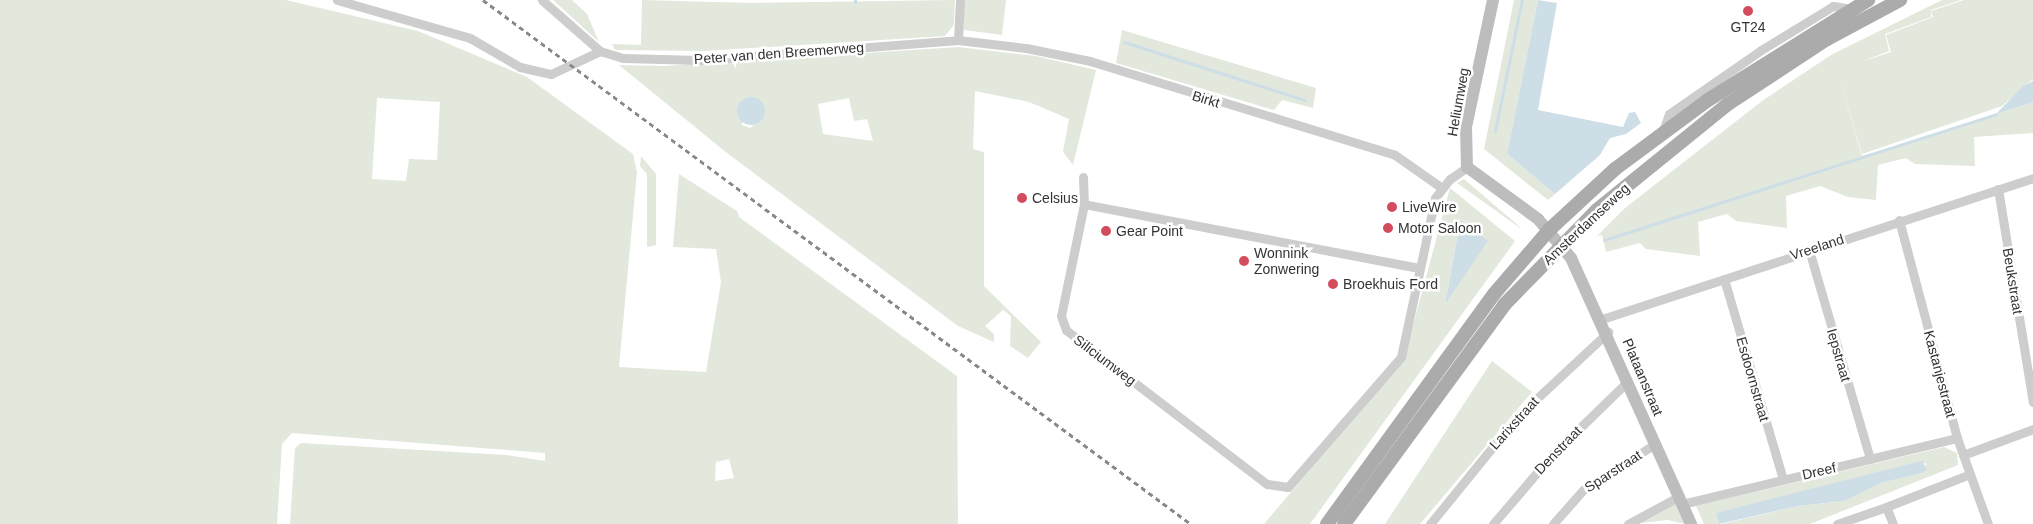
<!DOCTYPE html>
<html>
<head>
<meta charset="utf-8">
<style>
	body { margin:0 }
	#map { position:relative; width:2033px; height:524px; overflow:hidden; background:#fff; font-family:Helvetica,sans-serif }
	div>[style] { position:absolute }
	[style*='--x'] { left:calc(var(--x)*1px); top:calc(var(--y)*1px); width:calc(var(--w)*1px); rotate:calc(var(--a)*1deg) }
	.green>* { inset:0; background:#e3e8dd }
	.water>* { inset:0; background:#cddee7 }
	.round { border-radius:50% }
	.stream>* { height:3px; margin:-1.5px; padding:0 1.5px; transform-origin:1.5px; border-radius:1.5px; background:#cddee7 }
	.street>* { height:9px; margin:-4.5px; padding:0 4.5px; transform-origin:4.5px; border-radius:4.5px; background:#cdcdcd }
	.secondary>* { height:12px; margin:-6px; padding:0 6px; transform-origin:6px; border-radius:6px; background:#bdbdbd }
	.primary>* { height:14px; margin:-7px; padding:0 7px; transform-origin:7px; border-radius:7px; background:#ababab }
	.rail>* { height:3px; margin-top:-1.5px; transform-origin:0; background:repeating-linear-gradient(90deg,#888 0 5px,transparent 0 9px) }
	.dots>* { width:14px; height:14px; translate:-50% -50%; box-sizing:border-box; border:2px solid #fff; border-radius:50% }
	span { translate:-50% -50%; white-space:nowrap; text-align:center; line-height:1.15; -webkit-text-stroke:5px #fff; paint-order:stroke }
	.poi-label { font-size:14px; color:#333 }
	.left { translate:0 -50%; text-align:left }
	.street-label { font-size:14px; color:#333 }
</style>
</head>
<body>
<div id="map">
	<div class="green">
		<div style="clip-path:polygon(evenodd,0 0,286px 0,418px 31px,527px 77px,633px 154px,637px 172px,619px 367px,706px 372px,721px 282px,716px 249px,673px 247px,679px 174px,737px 211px,739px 217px,957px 376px,958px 524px,290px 524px,295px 448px,301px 443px,506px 455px,545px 461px,545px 453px,292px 433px,282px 444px,277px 524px,0 524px,0 0,377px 98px,440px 102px,437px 160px,409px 159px,406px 181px,372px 179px,377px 98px,0 0,729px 459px,734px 478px,715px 481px,716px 462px,729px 459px)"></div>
		<div style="clip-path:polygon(553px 0,572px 0,587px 14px,599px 42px)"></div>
		<div style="clip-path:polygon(642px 0,752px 3px,955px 0,954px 25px,945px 36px,704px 51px,615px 50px,612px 44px,641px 45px)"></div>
		<div style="clip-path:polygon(963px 0,1006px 0,1002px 35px,964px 30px)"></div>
		<div style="clip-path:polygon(1514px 0,1538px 0,1507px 154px,1555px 194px,1548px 200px,1484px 149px)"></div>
		<div style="clip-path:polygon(1942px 0,1961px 0,1931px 10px,1931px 17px,1885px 34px,1889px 51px,1861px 62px,1891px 52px,1886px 35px,1933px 17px,1931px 11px,1964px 0,2033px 0,2033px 79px,2002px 106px,1862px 154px,1837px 70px,1862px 156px,2033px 102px,2033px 133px,1974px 137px,1975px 166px,1915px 164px,1906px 158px,1878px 165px,1876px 200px,1848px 197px,1820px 186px,1786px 196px,1787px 228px,1736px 221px,1727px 214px,1698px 222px,1700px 256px,1646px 249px,1640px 243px,1606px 252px,1602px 235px,1597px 236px,1625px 208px,1762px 101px,1831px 55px)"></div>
		<div style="clip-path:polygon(1122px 30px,1316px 88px,1313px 108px,1282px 100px,1274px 110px,1116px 63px)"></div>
		<div style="clip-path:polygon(evenodd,958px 47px,1036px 56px,1096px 70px,1073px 165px,1063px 152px,1069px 119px,1029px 102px,975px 91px,973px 149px,984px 152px,984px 286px,1041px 342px,1028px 358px,1010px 346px,1011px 316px,1003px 310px,985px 326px,994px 334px,994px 342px,958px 326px,727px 153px,619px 65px,665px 66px,958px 47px,849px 98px,854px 121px,867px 119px,873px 141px,823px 134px,818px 104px,849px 98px,958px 47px,742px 99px,763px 110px,762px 118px,750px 128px,742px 125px,742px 99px)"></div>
		<div style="clip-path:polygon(641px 156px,656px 174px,656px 245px,647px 247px,647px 174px,640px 166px)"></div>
		<div style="clip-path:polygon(1464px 179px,1520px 227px,1520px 228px,1457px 183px)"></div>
		<div style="clip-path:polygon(evenodd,1450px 188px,1515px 241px,1310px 524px,1264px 524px,1404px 359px,1450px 188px,1463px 220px,1487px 241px,1445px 305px,1456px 244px,1463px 220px)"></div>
		<div style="clip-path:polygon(1492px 361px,1532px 392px,1420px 524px,1385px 524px)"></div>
		<div style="clip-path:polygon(1944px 447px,1957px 453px,1958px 465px,1810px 524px,1722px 524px,1798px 506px,1837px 502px,1881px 483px,1922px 473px,1926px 463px,1717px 513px,1719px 524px,1704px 524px,1696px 506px)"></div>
		<div style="clip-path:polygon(1676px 503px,1686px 524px,1667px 520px,1633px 524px)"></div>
	</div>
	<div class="water">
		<div style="clip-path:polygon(1538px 0,1557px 3px,1538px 110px,1623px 127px,1629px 113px,1635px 112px,1641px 123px,1626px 134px,1610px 138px,1600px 155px,1555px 194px,1507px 154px)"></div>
		<div style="clip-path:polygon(2033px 81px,2033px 102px,1996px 114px,2022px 87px)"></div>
		<div class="round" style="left:737px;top:97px;width:28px;height:28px"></div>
		<div style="clip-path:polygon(1462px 220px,1488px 241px,1445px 305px,1456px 244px)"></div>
		<div style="clip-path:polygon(1922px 461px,1927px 470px,1922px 473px,1881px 483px,1844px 501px,1798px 506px,1719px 524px,1716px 513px)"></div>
	</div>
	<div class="stream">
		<div style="--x:855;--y:2;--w:2;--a:-90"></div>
		<div style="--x:1124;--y:42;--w:190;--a:17.8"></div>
		<div style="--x:1495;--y:131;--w:134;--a:-78.4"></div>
		<div style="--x:1604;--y:240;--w:412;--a:-17.8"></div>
	</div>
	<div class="street">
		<div style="--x:337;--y:0;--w:138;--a:15.9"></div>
		<div style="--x:470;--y:38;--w:58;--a:30.1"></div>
		<div style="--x:520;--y:67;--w:32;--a:13"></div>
		<div style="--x:551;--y:74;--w:54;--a:-25.1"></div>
		<div style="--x:600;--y:51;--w:24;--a:17"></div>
		<div style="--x:623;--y:58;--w:77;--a:1.5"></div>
		<div style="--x:700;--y:60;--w:259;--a:-4.4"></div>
		<div style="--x:958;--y:40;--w:68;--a:6.7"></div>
		<div style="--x:1026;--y:48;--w:65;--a:11.5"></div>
		<div style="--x:1090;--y:61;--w:319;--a:17.1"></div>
		<div style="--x:1395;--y:155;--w:57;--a:35.1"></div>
		<div style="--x:542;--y:0;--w:77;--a:41.3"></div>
		<div style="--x:958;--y:40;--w:40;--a:-87.1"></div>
		<div style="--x:1662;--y:134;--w:21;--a:-71"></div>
		<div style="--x:1669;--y:114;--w:112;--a:-34.8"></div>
		<div style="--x:1761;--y:50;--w:84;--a:-31.4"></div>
		<div style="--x:1833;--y:6;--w:18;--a:9"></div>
		<div style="--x:1083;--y:177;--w:27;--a:88"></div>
		<div style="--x:1998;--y:189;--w:216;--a:80.7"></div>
		<div style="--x:1899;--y:220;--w:226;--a:75.1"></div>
		<div style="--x:1957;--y:438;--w:91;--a:70.2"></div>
		<div style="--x:1809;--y:250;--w:218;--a:73.7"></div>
		<div style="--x:1419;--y:268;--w:341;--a:-169.2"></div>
		<div style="--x:1084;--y:204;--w:114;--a:101.6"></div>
		<div style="--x:1061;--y:316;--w:15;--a:70"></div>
		<div style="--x:1066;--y:330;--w:253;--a:37.5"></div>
		<div style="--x:1267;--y:484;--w:21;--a:8"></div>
		<div style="--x:1288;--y:487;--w:172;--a:-49"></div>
		<div style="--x:1401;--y:357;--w:163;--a:-77.9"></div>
		<div style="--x:1435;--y:198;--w:24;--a:-52"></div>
		<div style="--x:1450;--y:179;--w:21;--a:-35"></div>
		<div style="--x:1724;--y:279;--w:209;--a:73.6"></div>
		<div style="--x:1602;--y:319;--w:453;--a:-18.1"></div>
		<div style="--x:1963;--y:455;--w:75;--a:-20.4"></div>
		<div style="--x:1682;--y:504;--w:283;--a:-13.5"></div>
		<div style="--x:1430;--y:524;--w:138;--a:-50.9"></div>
		<div style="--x:1517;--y:417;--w:125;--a:-43"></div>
		<div style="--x:1493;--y:524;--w:91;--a:-49.5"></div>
		<div style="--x:1552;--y:455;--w:106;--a:-44.2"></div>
		<div style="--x:1553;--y:524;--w:45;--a:-48.6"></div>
		<div style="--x:1583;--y:490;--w:85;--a:-32.6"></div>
		<div style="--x:1628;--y:524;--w:57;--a:-28.4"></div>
		<div style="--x:1837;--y:524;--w:52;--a:-19.1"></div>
		<div style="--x:1893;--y:524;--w:18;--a:-112"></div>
		<div style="--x:1886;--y:507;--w:90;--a:-21.4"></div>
	</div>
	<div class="secondary">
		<div style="--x:1493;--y:0;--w:130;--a:102"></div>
		<div style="--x:1466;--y:127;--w:40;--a:88.6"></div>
		<div style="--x:1467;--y:167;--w:88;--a:36.2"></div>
		<div style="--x:1538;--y:219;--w:51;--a:49.8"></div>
		<div style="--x:1571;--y:258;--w:292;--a:65.7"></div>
	</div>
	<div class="primary">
		<div style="--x:1327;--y:524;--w:284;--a:-54"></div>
		<div style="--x:1494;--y:294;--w:84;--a:-49.3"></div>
		<div style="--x:1549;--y:230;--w:90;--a:-42.7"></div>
		<div style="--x:1615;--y:169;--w:116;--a:-36.6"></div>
		<div style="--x:1708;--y:100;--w:189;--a:-32"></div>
		<div style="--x:1344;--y:524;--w:271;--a:-53.8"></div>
		<div style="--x:1504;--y:305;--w:133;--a:-45.6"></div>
		<div style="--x:1597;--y:210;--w:169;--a:-39"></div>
		<div style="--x:1728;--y:104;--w:118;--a:-33.3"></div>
		<div style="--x:1827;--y:39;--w:83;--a:-28.1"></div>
	</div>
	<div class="rail">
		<div style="--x:483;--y:0;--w:881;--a:36.51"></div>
	</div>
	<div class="dots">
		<div style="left:1748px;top:11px;background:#d34c5d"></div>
		<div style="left:1022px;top:198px;background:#d34c5d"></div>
		<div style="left:1392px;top:207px;background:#d34c5d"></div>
		<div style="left:1388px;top:228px;background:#d34c5d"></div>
		<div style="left:1106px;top:231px;background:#d34c5d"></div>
		<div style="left:1244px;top:261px;background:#d34c5d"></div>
		<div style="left:1333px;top:284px;background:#d34c5d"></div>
	</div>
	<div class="poi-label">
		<span style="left:1748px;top:27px">GT24</span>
		<span class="left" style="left:1032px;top:198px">Celsius</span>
		<span class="left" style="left:1402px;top:207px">LiveWire</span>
		<span class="left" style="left:1398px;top:228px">Motor Saloon</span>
		<span class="left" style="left:1116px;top:231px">Gear Point</span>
		<span class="left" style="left:1254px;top:261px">Wonnink<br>Zonwering</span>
		<span class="left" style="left:1343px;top:284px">Broekhuis Ford</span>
	</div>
	<div class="street-label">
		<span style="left:779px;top:53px;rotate:-4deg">Peter van den Breemerweg</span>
		<span style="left:1206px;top:99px;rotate:17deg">Birkt</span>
		<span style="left:1458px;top:102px;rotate:-80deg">Heliumweg</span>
		<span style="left:1586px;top:224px;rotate:-43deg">Amsterdamseweg</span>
		<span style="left:1817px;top:247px;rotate:-18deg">Vreeland</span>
		<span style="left:2013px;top:281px;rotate:81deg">Beukstraat</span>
		<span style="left:1839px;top:355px;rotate:74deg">Iepstraat</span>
		<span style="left:1105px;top:360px;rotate:37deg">Siliciumweg</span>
		<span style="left:1940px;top:374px;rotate:75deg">Kastanjestraat</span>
		<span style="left:1643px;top:377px;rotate:67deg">Plataanstraat</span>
		<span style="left:1753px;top:379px;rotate:74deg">Esdoornstraat</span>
		<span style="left:1514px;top:423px;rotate:-48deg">Larixstraat</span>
		<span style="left:1558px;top:450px;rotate:-46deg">Denstraat</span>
		<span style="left:1613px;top:471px;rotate:-33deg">Sparstraat</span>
		<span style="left:1819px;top:471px;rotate:-13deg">Dreef</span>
	</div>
</div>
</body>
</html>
